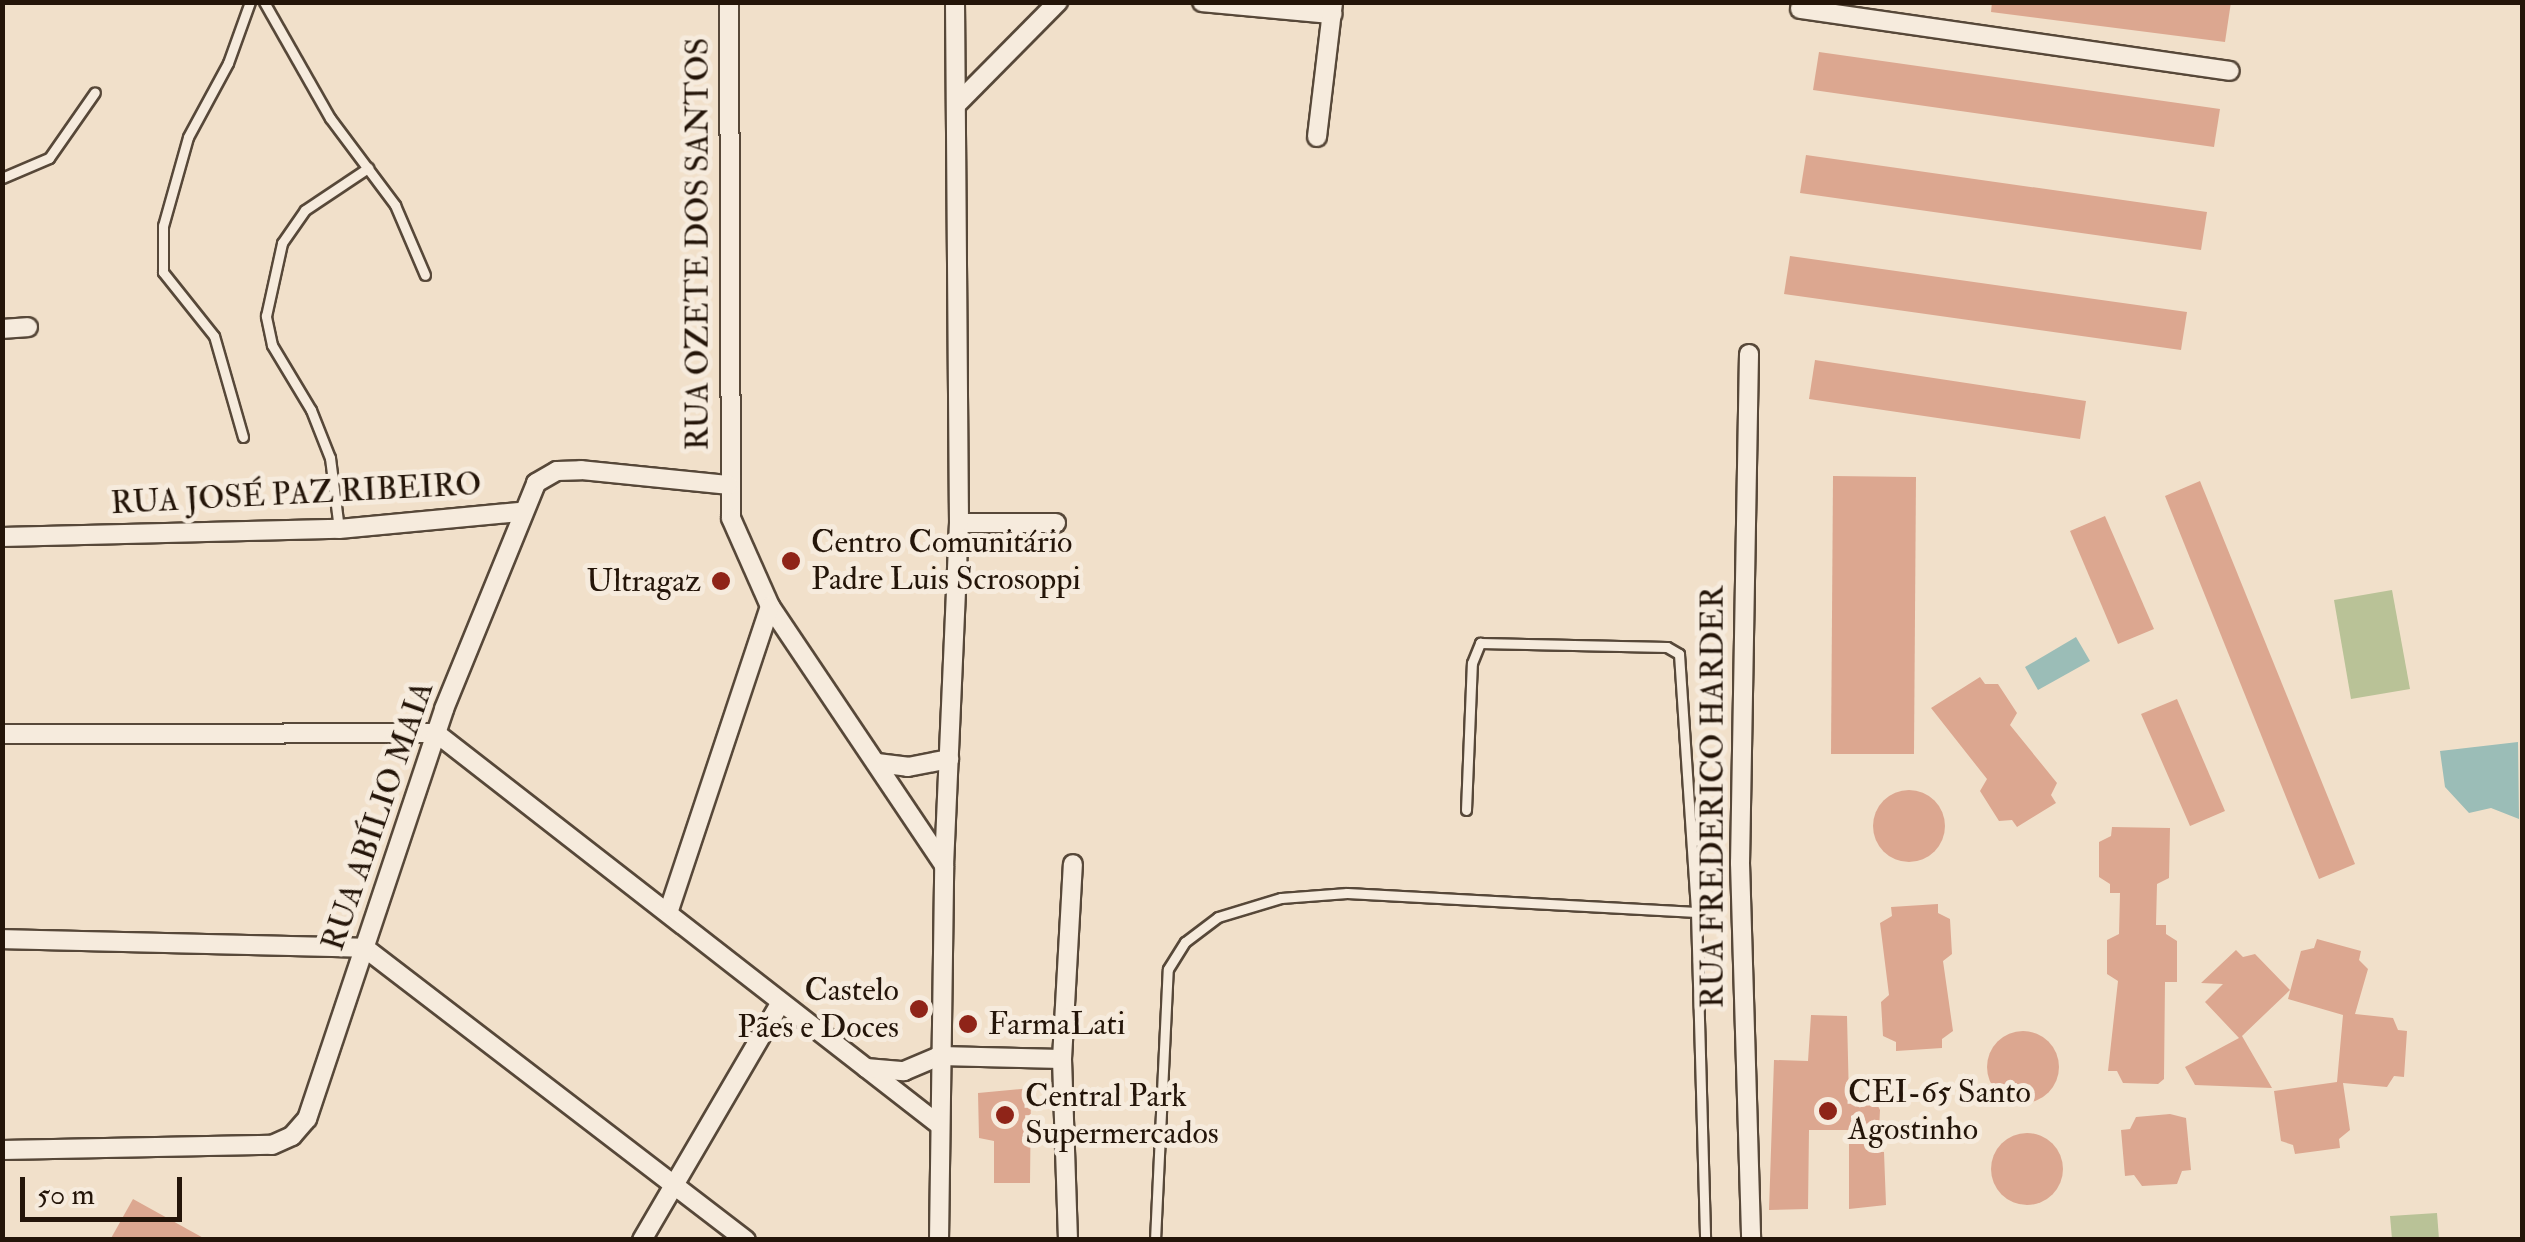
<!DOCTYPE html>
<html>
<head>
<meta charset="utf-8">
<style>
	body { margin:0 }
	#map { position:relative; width:2525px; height:1242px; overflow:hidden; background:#f1e0ca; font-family:"IM FELL Double Pica",serif }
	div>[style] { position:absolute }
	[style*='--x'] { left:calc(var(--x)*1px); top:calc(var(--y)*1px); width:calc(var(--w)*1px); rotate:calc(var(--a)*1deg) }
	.green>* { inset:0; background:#b9c297 }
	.water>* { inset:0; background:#9bbdb7 }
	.building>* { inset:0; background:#dca790 }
	.round { border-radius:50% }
	.roads { filter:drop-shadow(2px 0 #574839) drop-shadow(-2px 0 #574839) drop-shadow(0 2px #574839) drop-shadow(0 -2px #574839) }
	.service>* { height:9px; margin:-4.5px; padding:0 4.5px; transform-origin:4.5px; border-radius:4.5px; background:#f6ebdd }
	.minor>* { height:18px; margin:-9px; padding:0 9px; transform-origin:9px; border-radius:9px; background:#f6ebdd }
	.dots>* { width:28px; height:28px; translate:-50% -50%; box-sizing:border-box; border:5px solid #f6ebdd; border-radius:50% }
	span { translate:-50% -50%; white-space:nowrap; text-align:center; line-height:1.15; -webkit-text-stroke:10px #f6ebdd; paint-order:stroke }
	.street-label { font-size:32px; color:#241509 }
	.poi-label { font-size:32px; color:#241509 }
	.left { translate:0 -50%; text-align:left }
	.right { translate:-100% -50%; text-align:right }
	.frame { position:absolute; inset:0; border:5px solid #241509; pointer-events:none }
	.scale { position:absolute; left:20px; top:1177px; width:162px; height:45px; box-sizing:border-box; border:5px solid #241509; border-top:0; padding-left:12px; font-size:30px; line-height:35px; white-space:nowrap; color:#241509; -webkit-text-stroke:8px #f6ebdd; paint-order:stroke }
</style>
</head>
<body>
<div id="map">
	<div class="green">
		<div style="clip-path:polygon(2392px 590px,2410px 689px,2351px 699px,2334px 600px)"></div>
		<div style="clip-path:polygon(2437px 1213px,2439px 1239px,2392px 1239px,2390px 1216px)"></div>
	</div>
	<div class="water">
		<div style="clip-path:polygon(2076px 637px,2090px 661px,2038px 690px,2025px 667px)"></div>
		<div style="clip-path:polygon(2518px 742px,2519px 819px,2491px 808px,2469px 813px,2445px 787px,2440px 751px)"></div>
	</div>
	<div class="building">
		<div style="clip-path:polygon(1992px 2px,2231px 2px,2225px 42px,1991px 12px)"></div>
		<div style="clip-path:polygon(1819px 52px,2220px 109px,2214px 147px,1813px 90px)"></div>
		<div style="clip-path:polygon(1806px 155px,2207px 212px,2201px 250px,1800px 193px)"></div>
		<div style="clip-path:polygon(1790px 256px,2187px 312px,2181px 350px,1784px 294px)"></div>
		<div style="clip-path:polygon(1815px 360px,2086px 401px,2080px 439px,1809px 399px)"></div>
		<div style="clip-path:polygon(1833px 476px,1916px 477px,1914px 754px,1831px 754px)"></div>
		<div style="clip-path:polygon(2200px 481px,2355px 864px,2319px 879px,2165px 496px)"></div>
		<div style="clip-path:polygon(2105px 516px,2154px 629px,2118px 644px,2070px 531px)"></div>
		<div style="clip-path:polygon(1980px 677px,1985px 684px,1998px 684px,2017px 713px,2010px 725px,2057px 783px,2051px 795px,2056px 803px,2017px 827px,2012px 820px,1999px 821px,1980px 791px,1987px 779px,1931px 708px)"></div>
		<div style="clip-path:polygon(2177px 699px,2225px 811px,2190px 826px,2141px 714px)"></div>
		<div class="round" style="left:1873px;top:790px;width:72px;height:72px"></div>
		<div style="clip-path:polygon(2112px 827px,2170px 828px,2169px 878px,2157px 884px,2156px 925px,2166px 925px,2166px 934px,2177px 941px,2177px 982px,2165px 982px,2164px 1079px,2158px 1084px,2123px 1083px,2117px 1071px,2108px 1071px,2118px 981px,2107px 974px,2107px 940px,2119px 934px,2120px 893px,2110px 893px,2110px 884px,2099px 877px,2099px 842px,2111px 836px)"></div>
		<div style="clip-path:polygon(1938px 904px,1938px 913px,1950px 919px,1952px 954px,1943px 961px,1953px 1031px,1942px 1039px,1942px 1048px,1896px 1051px,1896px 1042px,1883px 1036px,1881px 1002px,1889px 995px,1880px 923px,1892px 916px,1891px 907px)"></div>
		<div style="clip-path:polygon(2317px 939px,2361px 951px,2359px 960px,2368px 969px,2355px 1014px,2393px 1018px,2398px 1030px,2407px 1031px,2404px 1077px,2394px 1076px,2387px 1087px,2343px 1083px,2350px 1130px,2339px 1139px,2340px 1148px,2295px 1154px,2293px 1145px,2281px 1141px,2274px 1091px,2337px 1082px,2343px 1015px,2288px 999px,2301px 951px,2314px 948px)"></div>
		<div style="clip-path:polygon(2236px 950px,2243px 957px,2255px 954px,2290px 990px,2242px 1036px,2272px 1088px,2195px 1085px,2185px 1067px,2239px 1038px,2205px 1002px,2223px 984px,2201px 983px)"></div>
		<div style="clip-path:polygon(1811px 1015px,1847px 1016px,1849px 1100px,1875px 1100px,1880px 1110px,1878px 1152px,1884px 1152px,1886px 1205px,1849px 1209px,1849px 1130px,1809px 1130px,1808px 1209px,1769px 1210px,1774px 1060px,1808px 1061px)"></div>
		<div class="round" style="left:1987px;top:1031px;width:72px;height:72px"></div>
		<div style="clip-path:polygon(1031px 1088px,1030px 1183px,994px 1183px,994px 1141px,979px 1138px,978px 1093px)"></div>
		<div style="clip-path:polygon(2170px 1114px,2186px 1118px,2191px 1170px,2182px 1171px,2177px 1184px,2142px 1186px,2134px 1175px,2125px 1176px,2121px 1130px,2130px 1129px,2136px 1117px)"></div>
		<div class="round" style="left:1991px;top:1133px;width:72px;height:72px"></div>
		<div style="clip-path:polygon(133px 1199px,207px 1240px,110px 1240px)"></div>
	</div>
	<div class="roads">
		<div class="service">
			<div style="--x:264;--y:2;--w:133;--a:60.4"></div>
			<div style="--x:330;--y:118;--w:109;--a:53.2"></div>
			<div style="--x:395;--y:205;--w:76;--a:66.8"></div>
			<div style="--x:2;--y:178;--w:51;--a:-23.1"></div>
			<div style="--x:49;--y:158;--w:80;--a:-55.1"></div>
			<div style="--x:243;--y:437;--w:105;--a:-106"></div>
			<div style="--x:214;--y:336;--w:82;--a:-128.6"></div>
			<div style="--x:163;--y:272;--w:46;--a:-90"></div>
			<div style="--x:163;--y:226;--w:92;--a:-74.3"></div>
			<div style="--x:188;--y:137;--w:84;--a:-61.6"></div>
			<div style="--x:228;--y:63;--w:65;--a:-70.2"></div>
			<div style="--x:339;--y:529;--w:72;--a:-97.2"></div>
			<div style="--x:330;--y:458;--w:52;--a:-111.6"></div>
			<div style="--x:311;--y:410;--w:76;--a:-121"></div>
			<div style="--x:272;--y:345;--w:30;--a:-102"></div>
			<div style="--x:266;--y:316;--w:75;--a:-77.6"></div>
			<div style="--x:282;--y:243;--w:40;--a:-55.1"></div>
			<div style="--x:305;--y:210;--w:76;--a:-33.7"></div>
			<div style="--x:1466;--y:810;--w:147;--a:-87.7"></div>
			<div style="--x:1472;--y:663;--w:22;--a:-68"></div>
			<div style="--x:1480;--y:643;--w:187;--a:1.2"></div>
			<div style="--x:1667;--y:647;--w:14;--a:30"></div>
			<div style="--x:1679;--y:654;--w:259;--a:86.2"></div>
			<div style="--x:1696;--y:912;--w:328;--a:88.4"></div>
			<div style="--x:1155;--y:1240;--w:271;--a:-87.3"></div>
			<div style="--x:1168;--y:969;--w:32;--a:-58"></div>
			<div style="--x:1185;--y:942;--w:41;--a:-37.1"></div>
			<div style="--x:1218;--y:917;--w:66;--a:-16.8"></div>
			<div style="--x:1281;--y:898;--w:66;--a:-4.3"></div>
			<div style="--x:1347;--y:893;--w:350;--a:3.1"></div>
		</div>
		<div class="minor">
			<div style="--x:729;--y:2;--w:516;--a:89.78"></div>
			<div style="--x:731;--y:518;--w:96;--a:66.1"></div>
			<div style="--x:770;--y:606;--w:312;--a:56.1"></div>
			<div style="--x:1202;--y:2;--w:131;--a:5.3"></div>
			<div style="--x:1800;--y:9;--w:434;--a:8.2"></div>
			<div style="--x:957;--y:104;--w:144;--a:-45.3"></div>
			<div style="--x:1317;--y:137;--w:136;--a:-83.2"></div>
			<div style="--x:2;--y:329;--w:26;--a:-4"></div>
			<div style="--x:1749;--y:354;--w:509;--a:91.01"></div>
			<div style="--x:1740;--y:863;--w:377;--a:88.3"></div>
			<div style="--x:959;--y:523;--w:97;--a:0"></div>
			<div style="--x:2;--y:537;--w:337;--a:-1.4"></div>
			<div style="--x:339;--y:529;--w:181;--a:-5.4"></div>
			<div style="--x:2;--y:734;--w:434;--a:-0.1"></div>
			<div style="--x:436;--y:733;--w:636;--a:37.91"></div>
			<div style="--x:877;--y:763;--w:31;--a:7"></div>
			<div style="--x:908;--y:767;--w:42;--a:-11"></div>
			<div style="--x:669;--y:910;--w:320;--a:-71.6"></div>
			<div style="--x:2;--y:939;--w:363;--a:1.4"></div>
			<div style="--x:365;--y:948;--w:480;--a:37.5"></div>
			<div style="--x:866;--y:1068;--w:38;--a:5"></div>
			<div style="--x:904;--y:1071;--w:38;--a:-23"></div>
			<div style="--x:939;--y:1056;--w:123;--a:1.4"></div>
			<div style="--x:2;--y:1150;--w:270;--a:-1.1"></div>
			<div style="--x:272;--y:1145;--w:22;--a:-24"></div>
			<div style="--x:292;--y:1136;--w:23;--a:-49"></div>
			<div style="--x:307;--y:1119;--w:432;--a:-71.5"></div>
			<div style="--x:444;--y:709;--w:244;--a:-67.8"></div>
			<div style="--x:536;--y:483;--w:24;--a:-30"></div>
			<div style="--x:557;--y:471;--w:24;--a:-2"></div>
			<div style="--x:581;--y:470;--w:148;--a:5.8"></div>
			<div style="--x:642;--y:1240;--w:273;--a:-59.7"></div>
			<div style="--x:939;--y:1240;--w:374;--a:-89.2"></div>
			<div style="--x:944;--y:866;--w:343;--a:-87.5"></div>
			<div style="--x:959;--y:523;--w:521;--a:-90.44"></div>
			<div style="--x:1068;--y:1240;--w:181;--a:-91.9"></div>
			<div style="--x:1062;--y:1059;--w:195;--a:-86.8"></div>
		</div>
	</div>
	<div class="dots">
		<div style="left:791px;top:561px;background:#8f2418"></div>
		<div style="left:721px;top:581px;background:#8f2418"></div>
		<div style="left:919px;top:1009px;background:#8f2418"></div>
		<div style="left:968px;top:1024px;background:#8f2418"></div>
		<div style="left:1828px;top:1111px;background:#8f2418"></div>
		<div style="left:1005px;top:1115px;background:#8f2418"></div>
	</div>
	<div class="street-label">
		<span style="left:698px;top:244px;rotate:-90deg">RUA OZETE DOS SANTOS</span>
		<span style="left:296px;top:494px;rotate:-3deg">RUA JOSÉ PAZ RIBEIRO</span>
		<span style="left:1713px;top:797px;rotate:-90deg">RUA FREDERICO HARDER</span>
		<span style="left:378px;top:816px;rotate:-71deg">RUA ABÍLIO MAIA</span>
	</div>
	<div class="poi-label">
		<span class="left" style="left:811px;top:561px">Centro Comunitário<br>Padre Luis Scrosoppi</span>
		<span class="right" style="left:701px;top:581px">Ultragaz</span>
		<span class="right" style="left:899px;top:1009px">Castelo<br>Pães e Doces</span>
		<span class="left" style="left:988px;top:1024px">FarmaLati</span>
		<span class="left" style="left:1848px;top:1111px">CEI-65 Santo<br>Agostinho</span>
		<span class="left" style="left:1025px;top:1115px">Central Park<br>Supermercados</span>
	</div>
	<div class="frame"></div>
	<div class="scale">50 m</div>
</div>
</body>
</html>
